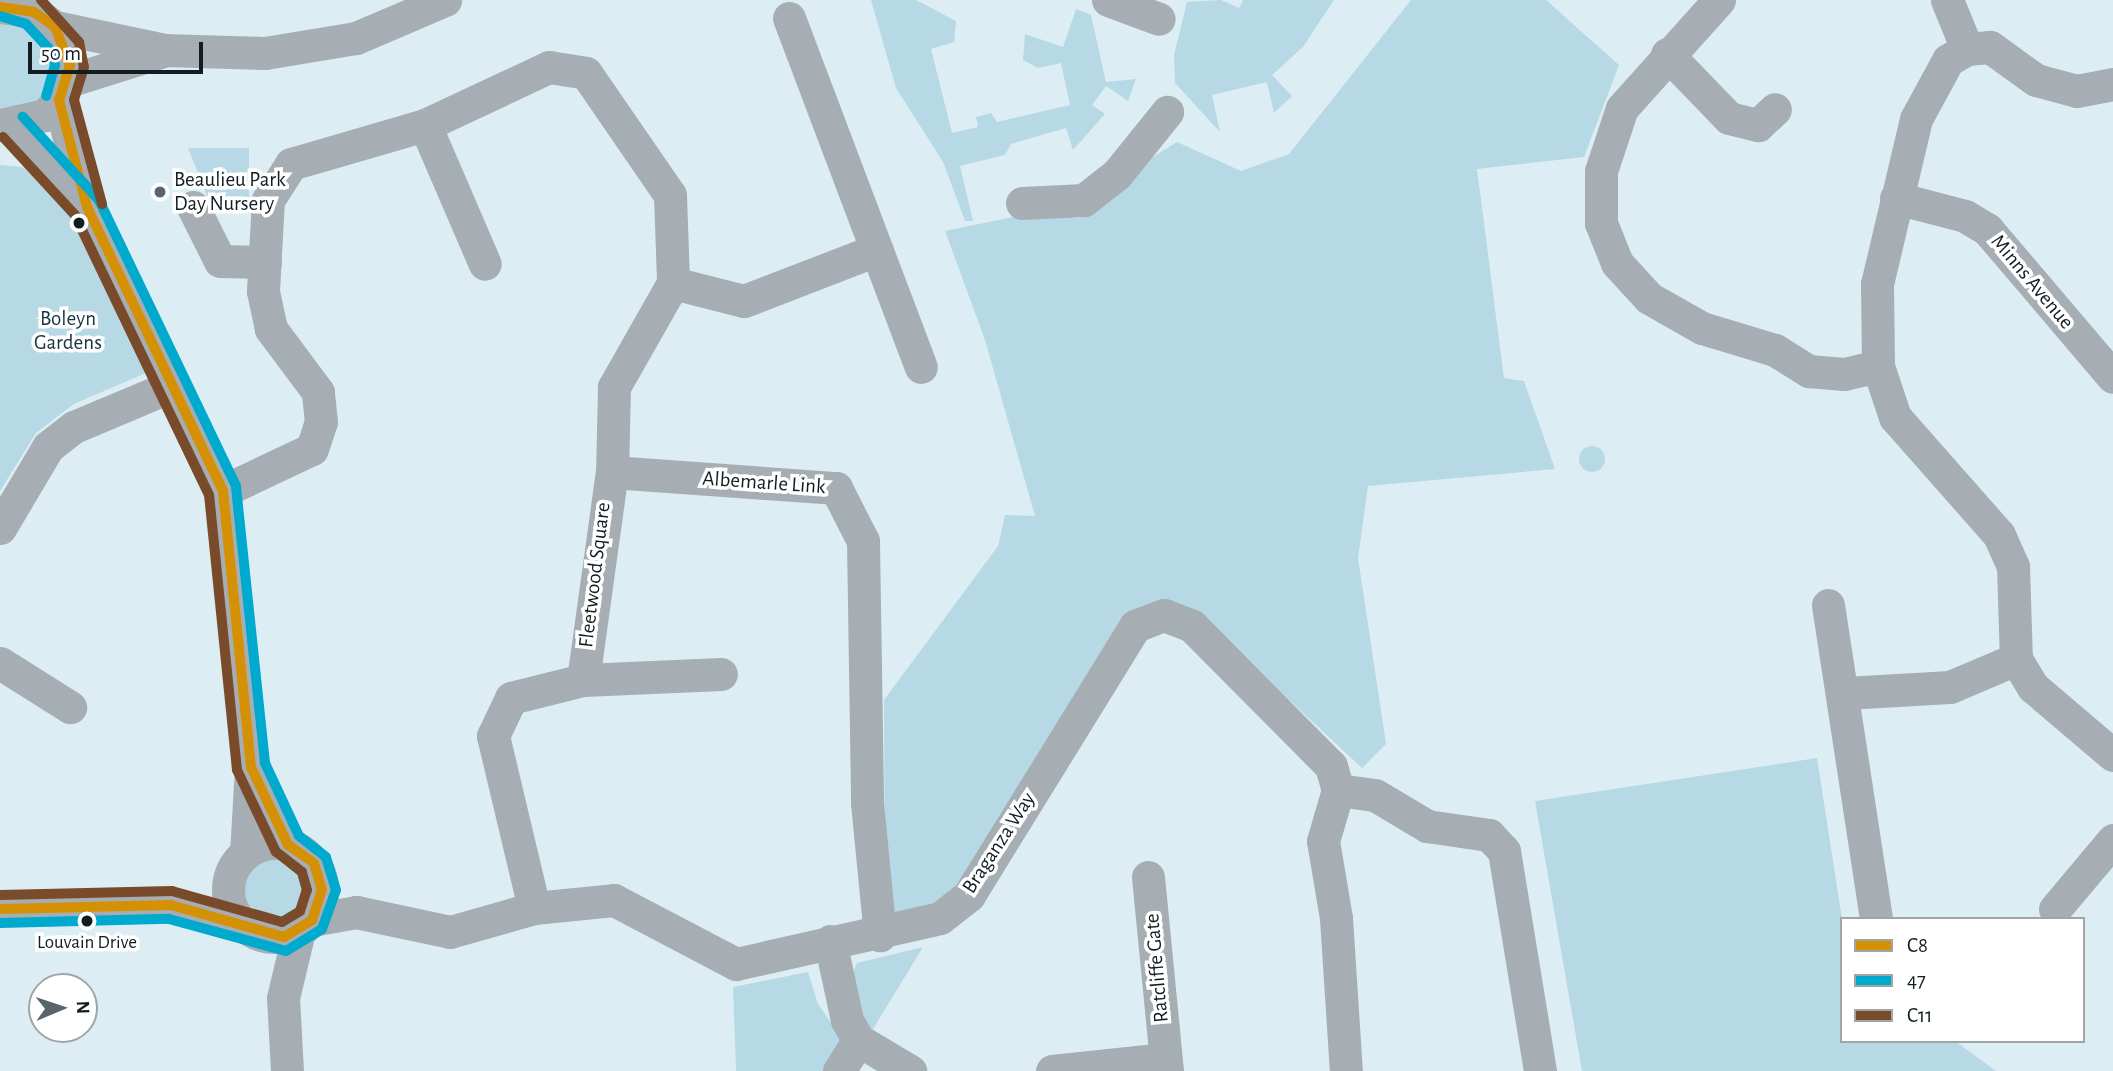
<!DOCTYPE html>
<html>
<head>
<meta charset="utf-8">
<style>
	body { margin:0 }
	#map { position:relative; width:2113px; height:1071px; overflow:hidden; background:#dceef4; font-family:"Alegreya Sans",sans-serif }
	div>[style] { position:absolute }
	[style*='--x'] { left:calc(var(--x)*1px); top:calc(var(--y)*1px); width:calc(var(--w)*1px); rotate:calc(var(--a)*1deg) }
	.green>* { inset:0; background:#b7d9e5 }
	.round { border-radius:50% }
	.minor>* { height:33px; margin:-16.5px; padding:0 16.5px; transform-origin:16.5px; border-radius:16.5px; background:#a7aeb3 }
	.minor>.ring { margin:-16.5px; padding:0; box-sizing:content-box; background:none; border:33px solid #a7aeb3; border-radius:50% }
	.bus-1>* { height:10px; margin:-5px; padding:0 5px; transform-origin:5px; border-radius:5px; background:#d49105 }
	.bus-2>* { height:10px; margin:-5px; padding:0 5px; transform-origin:5px; border-radius:5px; background:#00a9ce }
	.bus-3>* { height:10px; margin:-5px; padding:0 5px; transform-origin:5px; border-radius:5px; background:#7a4b2a }
	.dots>* { width:19px; height:19px; translate:-50% -50%; box-sizing:border-box; border:4px solid #fff; border-radius:50% }
	span { translate:-50% -50%; white-space:nowrap; text-align:center; line-height:1.15; -webkit-text-stroke:7px #fff; paint-order:stroke }
	.bus-label { font-size:19px; color:#111d21 }
	.poi-label { font-size:21px; color:#111d21 }
	.left { translate:0 -50%; text-align:left }
	.street-label { font-size:21px; color:#111d21 }
	.park-label { font-size:21px; color:#173640 }
	.legend { position:absolute; left:1840px; top:917px; width:245px; height:126px; box-sizing:border-box; background:#fff; border:2px solid #a0a5a6; margin:0; padding:9px 12px; list-style:none; font-size:21px; color:#111d21 }
	.legend li { display:flex; align-items:center; gap:14px; height:35px }
	.legend b { width:35px; border:2px solid #a0a5a6 }
	.north { position:absolute; left:28px; top:973px; width:70px; height:70px; box-sizing:border-box; background:#fff; border:2px solid #a0a5a6; border-radius:50%; rotate:88deg; font-size:19px; font-weight:700; line-height:28px; text-align:center; color:#111d21 }
	.north::after { content:''; display:block; margin:auto; width:24px; height:32px; background:#58666b; clip-path:polygon(50% 0,100% 100%,50% 72%,0 100%) }
	.scale { position:absolute; left:28px; top:42px; width:175px; height:32px; box-sizing:border-box; border:4px solid #111d21; border-top:0; padding-left:9px; font-size:21px; line-height:24px; white-space:nowrap; color:#111d21; -webkit-text-stroke:5px #fff; paint-order:stroke }
</style>
</head>
<body>
<div id="map">
	<div class="green">
		<div style="clip-path:polygon(871px 0,916px 0,956px 21px,954px 42px,931px 49px,952px 133px,978px 127px,976px 117px,991px 113px,997px 122px,1070px 105px,1061px 63px,1038px 68px,1023px 60px,1025px 34px,1063px 47px,1076px 9px,1091px 15px,1106px 82px,1136px 79px,1128px 101px,1106px 86px,1092px 105px,1105px 114px,1073px 150px,1066px 128px,1011px 144px,1005px 155px,960px 166px,973px 221px,965px 221px,943px 162px,896px 88px)"></div>
		<div style="clip-path:polygon(1221px 0,1239px 8px,1243px 0,1334px 0,1303px 47px,1272px 75px,1292px 96px,1274px 113px,1267px 82px,1212px 95px,1220px 132px,1175px 83px,1174px 55px,1187px 2px)"></div>
		<div style="clip-path:polygon(1411px 0,1546px 0,1619px 65px,1584px 157px,1477px 169px,1504px 378px,1524px 381px,1555px 469px,1368px 486px,1358px 558px,1386px 744px,1362px 768px,1199px 616px,1160px 602px,962px 883px,911px 919px,885px 914px,884px 700px,998px 546px,1005px 515px,1035px 516px,985px 340px,945px 231px,1033px 213px,1078px 218px,1106px 205px,1148px 160px,1177px 142px,1241px 171px,1289px 154px)"></div>
		<div style="clip-path:polygon(12px 19px,45px 36px,56px 77px,37px 105px,0 112px,0 21px)"></div>
		<div style="clip-path:polygon(188px 148px,249px 148px,249px 199px,208px 198px)"></div>
		<div style="clip-path:polygon(0 165px,22px 167px,80px 208px,162px 366px,74px 404px,36px 433px,0 491px)"></div>
		<div class="round" style="left:1579px;top:446px;width:26px;height:26px"></div>
		<div style="clip-path:polygon(1817px 758px,1842px 919px,1842px 1041px,1955px 1041px,1996px 1071px,1582px 1071px,1535px 801px)"></div>
		<div class="round" style="left:241px;top:856px;width:68px;height:68px"></div>
		<div style="clip-path:polygon(923px 947px,870px 1034px,851px 977px,857px 963px)"></div>
		<div style="clip-path:polygon(808px 972px,818px 1004px,843px 1040px,827px 1071px,736px 1071px,733px 987px)"></div>
	</div>
	<div class="minor">
		<div style="--x:1108;--y:0;--w:54;--a:20.4"></div>
		<div style="--x:1719;--y:0;--w:145;--a:131.9"></div>
		<div style="--x:1622;--y:108;--w:66;--a:108.4"></div>
		<div style="--x:1601;--y:171;--w:52;--a:90"></div>
		<div style="--x:1601;--y:223;--w:43;--a:68.2"></div>
		<div style="--x:1617;--y:263;--w:47;--a:47.6"></div>
		<div style="--x:1649;--y:298;--w:61;--a:29.5"></div>
		<div style="--x:1702;--y:328;--w:76;--a:16.8"></div>
		<div style="--x:1775;--y:350;--w:40;--a:32"></div>
		<div style="--x:1809;--y:371;--w:35;--a:5"></div>
		<div style="--x:1844;--y:374;--w:35;--a:-13"></div>
		<div style="--x:1947;--y:0;--w:53;--a:67.8"></div>
		<div style="--x:0;--y:7;--w:34;--a:8"></div>
		<div style="--x:34;--y:12;--w:26;--a:36"></div>
		<div style="--x:55;--y:27;--w:41;--a:68.5"></div>
		<div style="--x:70;--y:65;--w:37;--a:107"></div>
		<div style="--x:59;--y:100;--w:21;--a:133"></div>
		<div style="--x:45;--y:115;--w:46;--a:167.5"></div>
		<div style="--x:789;--y:18;--w:373;--a:69.3"></div>
		<div style="--x:55;--y:27;--w:112;--a:11.8"></div>
		<div style="--x:165;--y:50;--w:100;--a:1.7"></div>
		<div style="--x:265;--y:53;--w:92;--a:-9.4"></div>
		<div style="--x:356;--y:38;--w:97;--a:-23.1"></div>
		<div style="--x:1667;--y:54;--w:89;--a:45.9"></div>
		<div style="--x:1729;--y:118;--w:30;--a:14"></div>
		<div style="--x:1758;--y:125;--w:23;--a:-43"></div>
		<div style="--x:68;--y:81;--w:100;--a:-17.5"></div>
		<div style="--x:2113;--y:84;--w:37;--a:169"></div>
		<div style="--x:2077;--y:91;--w:42;--a:-165"></div>
		<div style="--x:2036;--y:80;--w:57;--a:-144.3"></div>
		<div style="--x:1990;--y:47;--w:23;--a:175"></div>
		<div style="--x:1967;--y:49;--w:22;--a:150"></div>
		<div style="--x:1948;--y:60;--w:67;--a:118.5"></div>
		<div style="--x:1916;--y:119;--w:170;--a:103.3"></div>
		<div style="--x:1877;--y:284;--w:82;--a:89.3"></div>
		<div style="--x:1878;--y:366;--w:54;--a:71.6"></div>
		<div style="--x:1895;--y:417;--w:157;--a:48.6"></div>
		<div style="--x:1999;--y:535;--w:34;--a:66"></div>
		<div style="--x:2013;--y:566;--w:93;--a:88.2"></div>
		<div style="--x:2016;--y:659;--w:33;--a:59"></div>
		<div style="--x:2033;--y:687;--w:105;--a:40.4"></div>
		<div style="--x:59;--y:100;--w:111;--a:75.3"></div>
		<div style="--x:87;--y:207;--w:315;--a:64.4"></div>
		<div style="--x:223;--y:491;--w:277;--a:84.2"></div>
		<div style="--x:251;--y:767;--w:86;--a:93.3"></div>
		<div style="--x:425;--y:125;--w:151;--a:66.7"></div>
		<div style="--x:13;--y:127;--w:103;--a:47"></div>
		<div style="--x:1896;--y:198;--w:71;--a:14.6"></div>
		<div style="--x:1965;--y:216;--w:26;--a:31"></div>
		<div style="--x:1987;--y:229;--w:194;--a:49.6"></div>
		<div style="--x:1022;--y:203;--w:62;--a:-2.8"></div>
		<div style="--x:1084;--y:200;--w:42;--a:-38.2"></div>
		<div style="--x:1117;--y:174;--w:80;--a:-51.1"></div>
		<div style="--x:193;--y:207;--w:60;--a:63.4"></div>
		<div style="--x:220;--y:261;--w:45;--a:1.3"></div>
		<div style="--x:673;--y:283;--w:73;--a:14.2"></div>
		<div style="--x:744;--y:301;--w:142;--a:-21.1"></div>
		<div style="--x:223;--y:491;--w:98;--a:-25.3"></div>
		<div style="--x:312;--y:449;--w:28;--a:-72"></div>
		<div style="--x:321;--y:422;--w:30;--a:-96"></div>
		<div style="--x:318;--y:392;--w:79;--a:-126.7"></div>
		<div style="--x:271;--y:329;--w:39;--a:-102"></div>
		<div style="--x:263;--y:291;--w:91;--a:-86.9"></div>
		<div style="--x:268;--y:200;--w:43;--a:-57.4"></div>
		<div style="--x:291;--y:164;--w:140;--a:-16.2"></div>
		<div style="--x:425;--y:125;--w:137;--a:-25.1"></div>
		<div style="--x:549;--y:67;--w:37;--a:9"></div>
		<div style="--x:586;--y:73;--w:148;--a:55.5"></div>
		<div style="--x:670;--y:195;--w:88;--a:88"></div>
		<div style="--x:673;--y:283;--w:120;--a:119.6"></div>
		<div style="--x:614;--y:387;--w:85;--a:91.3"></div>
		<div style="--x:612;--y:472;--w:225;--a:4.1"></div>
		<div style="--x:836;--y:488;--w:59;--a:63"></div>
		<div style="--x:863;--y:541;--w:262;--a:89.1"></div>
		<div style="--x:867;--y:803;--w:133;--a:84.4"></div>
		<div style="--x:0;--y:528;--w:94;--a:-59.3"></div>
		<div style="--x:48;--y:447;--w:33;--a:-38"></div>
		<div style="--x:74;--y:427;--w:108;--a:-22.8"></div>
		<div style="--x:1828;--y:605;--w:318;--a:81.3"></div>
		<div style="--x:0;--y:663;--w:83;--a:32.2"></div>
		<div style="--x:583;--y:680;--w:138;--a:-2.5"></div>
		<div style="--x:1845;--y:693;--w:105;--a:-3.3"></div>
		<div style="--x:1950;--y:687;--w:72;--a:-23"></div>
		<div style="--x:252;--y:769;--w:84;--a:64.7"></div>
		<div style="--x:1338;--y:790;--w:37;--a:8"></div>
		<div style="--x:1375;--y:795;--w:61;--a:30.8"></div>
		<div style="--x:1427;--y:826;--w:63;--a:8.3"></div>
		<div style="--x:1489;--y:835;--w:22;--a:47"></div>
		<div style="--x:1504;--y:851;--w:223;--a:80.7"></div>
		<div class="ring" style="left:228px;top:843px;width:61px;height:61px"></div>
		<div style="--x:1148;--y:877;--w:195;--a:84.4"></div>
		<div style="--x:534;--y:908;--w:177;--a:-103.4"></div>
		<div style="--x:493;--y:736;--w:42;--a:-64.7"></div>
		<div style="--x:511;--y:698;--w:74;--a:-14"></div>
		<div style="--x:583;--y:680;--w:210;--a:-82.1"></div>
		<div style="--x:0;--y:909;--w:171;--a:-1.3"></div>
		<div style="--x:171;--y:905;--w:68;--a:11.8"></div>
		<div style="--x:2055;--y:909;--w:90;--a:-50"></div>
		<div style="--x:312;--y:920;--w:45;--a:-10.3"></div>
		<div style="--x:356;--y:912;--w:96;--a:12"></div>
		<div style="--x:450;--y:932;--w:87;--a:-15.9"></div>
		<div style="--x:534;--y:908;--w:80;--a:-5.7"></div>
		<div style="--x:614;--y:900;--w:138;--a:27.7"></div>
		<div style="--x:736;--y:964;--w:209;--a:-12.7"></div>
		<div style="--x:940;--y:918;--w:37;--a:-38"></div>
		<div style="--x:969;--y:895;--w:316;--a:-58.3"></div>
		<div style="--x:1135;--y:626;--w:31;--a:-21"></div>
		<div style="--x:1164;--y:615;--w:30;--a:21"></div>
		<div style="--x:1192;--y:626;--w:197;--a:45.2"></div>
		<div style="--x:1331;--y:766;--w:25;--a:74"></div>
		<div style="--x:1338;--y:790;--w:53;--a:106.4"></div>
		<div style="--x:1323;--y:841;--w:78;--a:80.4"></div>
		<div style="--x:1336;--y:918;--w:153;--a:86.3"></div>
		<div style="--x:830;--y:941;--w:81;--a:77.9"></div>
		<div style="--x:847;--y:1020;--w:23;--a:61"></div>
		<div style="--x:858;--y:1040;--w:61;--a:30.8"></div>
		<div style="--x:287;--y:1071;--w:73;--a:-93.1"></div>
		<div style="--x:283;--y:998;--w:69;--a:-76.6"></div>
		<div style="--x:839;--y:1071;--w:36;--a:-58"></div>
		<div style="--x:1052;--y:1071;--w:114;--a:-6.1"></div>
	</div>
	<div class="bus-1">
		<div style="--x:0;--y:7;--w:34;--a:8"></div>
		<div style="--x:34;--y:12;--w:26;--a:36"></div>
		<div style="--x:55;--y:27;--w:41;--a:68.5"></div>
		<div style="--x:70;--y:65;--w:37;--a:107"></div>
		<div style="--x:0;--y:909;--w:171;--a:-1.3"></div>
		<div style="--x:171;--y:905;--w:117;--a:15.8"></div>
		<div style="--x:284;--y:937;--w:33;--a:-31"></div>
		<div style="--x:312;--y:920;--w:32;--a:-72"></div>
		<div style="--x:322;--y:890;--w:28;--a:-107"></div>
		<div style="--x:314;--y:863;--w:32;--a:-145"></div>
		<div style="--x:288;--y:845;--w:86;--a:-115.4"></div>
		<div style="--x:251;--y:767;--w:277;--a:-95.8"></div>
		<div style="--x:223;--y:491;--w:315;--a:-115.6"></div>
		<div style="--x:87;--y:207;--w:111;--a:-104.7"></div>
	</div>
	<div class="bus-2">
		<div style="--x:0;--y:16;--w:27;--a:17"></div>
		<div style="--x:26;--y:24;--w:38;--a:47"></div>
		<div style="--x:52;--y:52;--w:13;--a:77"></div>
		<div style="--x:55;--y:65;--w:32;--a:106"></div>
		<div style="--x:0;--y:923;--w:169;--a:-1.4"></div>
		<div style="--x:169;--y:919;--w:121;--a:15.3"></div>
		<div style="--x:286;--y:951;--w:42;--a:-31.4"></div>
		<div style="--x:322;--y:929;--w:41;--a:-70.3"></div>
		<div style="--x:336;--y:890;--w:34;--a:-107"></div>
		<div style="--x:326;--y:857;--w:34;--a:-142"></div>
		<div style="--x:299;--y:836;--w:81;--a:-115"></div>
		<div style="--x:265;--y:763;--w:279;--a:-96"></div>
		<div style="--x:236;--y:486;--w:317;--a:-115.6"></div>
		<div style="--x:99;--y:200;--w:113;--a:-132.5"></div>
	</div>
	<div class="bus-3">
		<div style="--x:41;--y:0;--w:57;--a:47.9"></div>
		<div style="--x:79;--y:42;--w:25;--a:79"></div>
		<div style="--x:84;--y:67;--w:34;--a:107"></div>
		<div style="--x:74;--y:100;--w:108;--a:74.9"></div>
		<div style="--x:0;--y:895;--w:172;--a:-1.3"></div>
		<div style="--x:172;--y:891;--w:114;--a:15.7"></div>
		<div style="--x:282;--y:922;--w:21;--a:-31"></div>
		<div style="--x:300;--y:911;--w:22;--a:-72"></div>
		<div style="--x:307;--y:890;--w:19;--a:-106"></div>
		<div style="--x:302;--y:872;--w:33;--a:-142"></div>
		<div style="--x:276;--y:852;--w:91;--a:-115.4"></div>
		<div style="--x:237;--y:770;--w:276;--a:-95.8"></div>
		<div style="--x:209;--y:495;--w:310;--a:-115.6"></div>
		<div style="--x:75;--y:215;--w:106;--a:-132.7"></div>
	</div>
	<div class="dots">
		<div style="left:160px;top:192px;background:#58666b"></div>
		<div style="left:79px;top:223px;background:#111d21"></div>
		<div style="left:87px;top:921px;background:#111d21"></div>
	</div>
	<div class="bus-label">
		<span style="left:87px;top:943px">Louvain Drive</span>
	</div>
	<div class="poi-label">
		<span class="left" style="left:174px;top:192px">Beaulieu Park<br>Day Nursery</span>
	</div>
	<div class="street-label">
		<span style="left:2032px;top:282px;rotate:50deg">Minns Avenue</span>
		<span style="left:764px;top:483px;rotate:4deg">Albemarle Link</span>
		<span style="left:595px;top:575px;rotate:-83deg">Fleetwood Square</span>
		<span style="left:999px;top:843px;rotate:-57deg">Braganza Way</span>
		<span style="left:1157px;top:968px;rotate:-95deg">Ratcliffe Gate</span>
	</div>
	<div class="park-label">
		<span style="left:68px;top:331px">Boleyn<br>Gardens</span>
	</div>
	<ul class="legend">
	<li><b style="height:9px;background:#d49105"></b>C8</li>
	<li><b style="height:9px;background:#00a9ce"></b>47</li>
	<li><b style="height:9px;background:#7a4b2a"></b>C11</li>
	</ul>
	<div class="north">N</div>
	<div class="scale">50 m</div>
</div>
</body>
</html>
